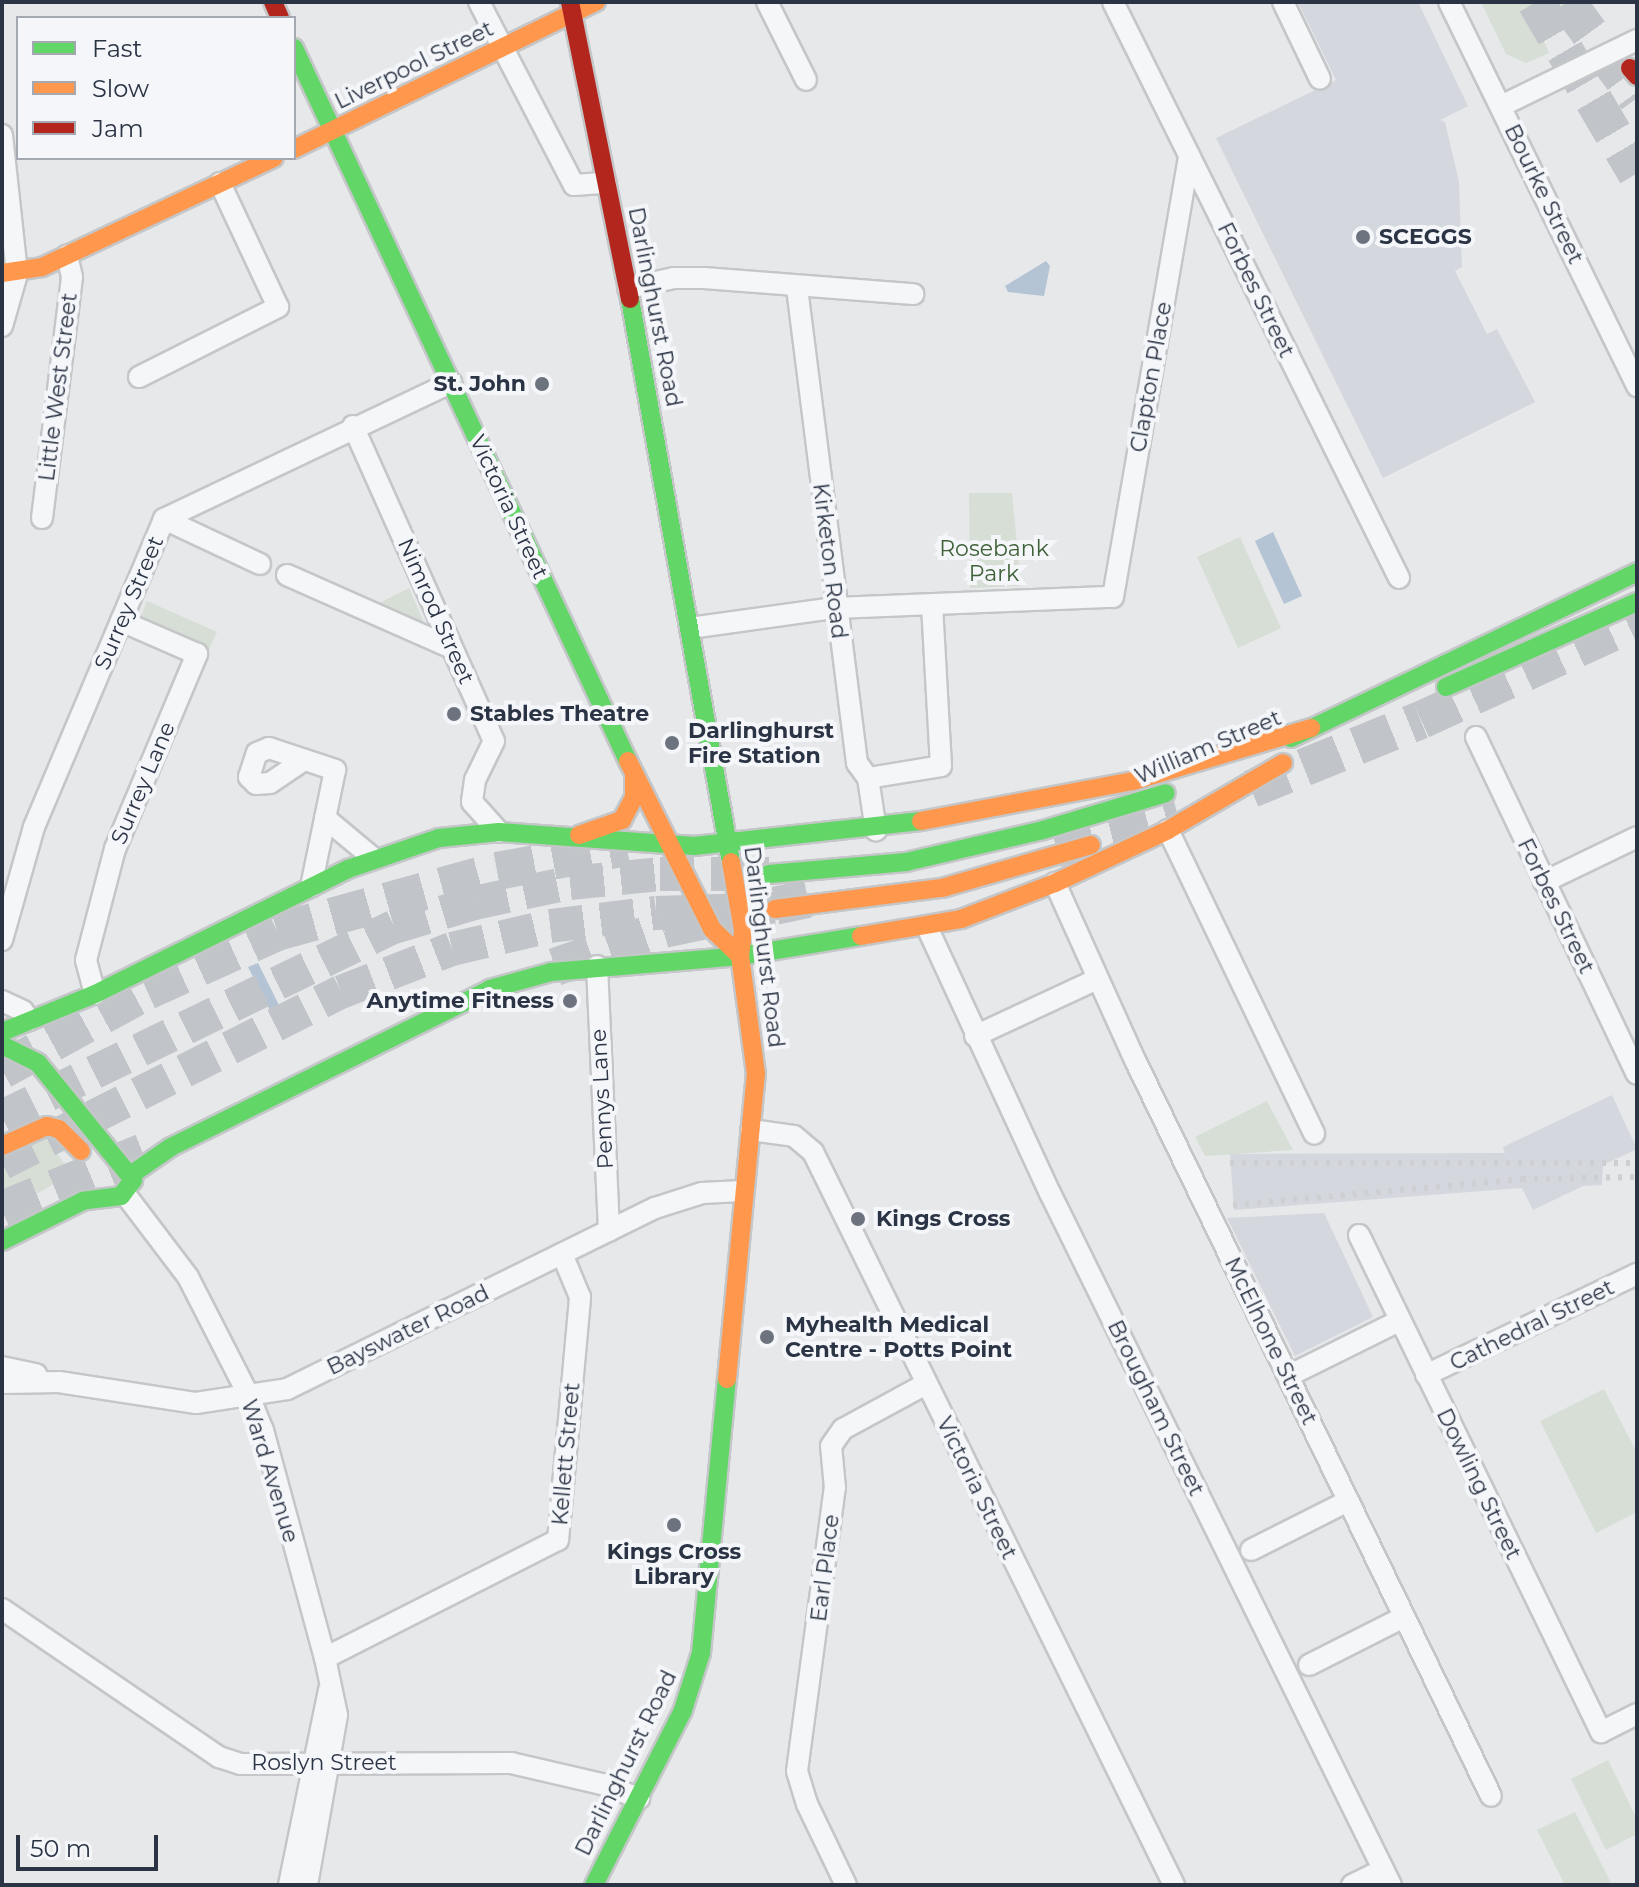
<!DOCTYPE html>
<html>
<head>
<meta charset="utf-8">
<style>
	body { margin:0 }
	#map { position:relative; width:1639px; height:1887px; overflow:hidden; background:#e6e8ea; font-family:Montserrat,sans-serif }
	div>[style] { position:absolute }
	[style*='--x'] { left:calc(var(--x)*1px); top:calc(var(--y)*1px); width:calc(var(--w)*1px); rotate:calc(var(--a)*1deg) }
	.built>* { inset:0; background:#d4d7dd }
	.green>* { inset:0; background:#d6ded6 }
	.water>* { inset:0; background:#b4c4d5 }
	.primary-tunnel>* { height:34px; margin-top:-17px; transform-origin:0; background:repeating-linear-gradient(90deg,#c1c4c9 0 34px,transparent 0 51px) }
	.highway-tunnel>* { height:38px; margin-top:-19px; transform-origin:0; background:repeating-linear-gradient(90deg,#c1c4c9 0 38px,transparent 0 57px) }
	.roads { filter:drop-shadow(2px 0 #c4c6c8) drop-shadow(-2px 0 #c4c6c8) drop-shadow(0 2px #c4c6c8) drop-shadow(0 -2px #c4c6c8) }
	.street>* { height:20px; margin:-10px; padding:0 10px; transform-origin:10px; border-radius:10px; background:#f5f6f7 }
	.fast>* { height:18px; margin:-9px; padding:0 9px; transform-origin:9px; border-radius:9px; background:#63d668 }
	.slow>* { height:18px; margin:-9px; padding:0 9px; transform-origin:9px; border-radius:9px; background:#ff974d }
	.jam>* { height:18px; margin:-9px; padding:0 9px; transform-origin:9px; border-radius:9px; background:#b3261e }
	.rail>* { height:6px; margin-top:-3px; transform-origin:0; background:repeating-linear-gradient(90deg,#cecfd2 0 4px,transparent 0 12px) }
	.dots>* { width:22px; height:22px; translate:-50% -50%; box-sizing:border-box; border:4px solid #f4f6f9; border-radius:50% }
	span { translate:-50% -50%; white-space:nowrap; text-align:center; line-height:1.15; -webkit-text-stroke:8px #f4f6f9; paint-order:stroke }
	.street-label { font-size:22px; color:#2b3445 }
	.poi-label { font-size:22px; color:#2b3445; font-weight:700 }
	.left { translate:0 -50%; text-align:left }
	.right { translate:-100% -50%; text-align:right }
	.park-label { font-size:22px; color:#3f6138 }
	.frame { position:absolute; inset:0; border:4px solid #2b3445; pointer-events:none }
	.legend { position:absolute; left:16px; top:16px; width:280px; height:144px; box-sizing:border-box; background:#f4f6f9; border:2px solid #a4a8b1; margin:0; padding:10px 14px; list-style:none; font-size:24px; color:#2b3445 }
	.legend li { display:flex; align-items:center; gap:16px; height:40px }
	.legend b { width:40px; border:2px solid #a4a8b1 }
	.scale { position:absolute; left:16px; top:1835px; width:142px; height:36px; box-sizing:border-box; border:4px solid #2b3445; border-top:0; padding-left:10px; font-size:24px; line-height:28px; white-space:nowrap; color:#2b3445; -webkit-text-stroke:6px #f4f6f9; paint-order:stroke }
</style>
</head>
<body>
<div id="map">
	<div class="built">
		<div style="clip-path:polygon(1298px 2px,1418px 2px,1468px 106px,1440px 120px,1445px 122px,1459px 182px,1462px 267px,1455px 271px,1487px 334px,1497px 329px,1535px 402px,1383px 478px,1216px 138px,1336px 80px)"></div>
		<div style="clip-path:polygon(1612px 1095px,1637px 1149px,1603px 1165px,1602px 1185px,1583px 1186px,1533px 1210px,1522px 1188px,1234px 1210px,1230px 1154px,1505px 1153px,1503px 1147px)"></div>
		<div style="clip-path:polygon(1324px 1213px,1373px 1317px,1295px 1356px,1227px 1218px)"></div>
	</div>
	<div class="green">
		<div style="clip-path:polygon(1481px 2px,1563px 2px,1565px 7px,1535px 21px,1549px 53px,1526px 63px,1506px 54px)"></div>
		<div style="clip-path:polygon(969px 493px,1012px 493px,1021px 586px,970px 588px)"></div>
		<div style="clip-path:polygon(1240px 537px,1281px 628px,1238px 648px,1197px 557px)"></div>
		<div style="clip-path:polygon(409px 588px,424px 623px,377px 604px)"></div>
		<div style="clip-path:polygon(147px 601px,217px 632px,209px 649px,140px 618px)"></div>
		<div style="clip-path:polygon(1267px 1101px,1293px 1150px,1205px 1156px,1195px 1137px)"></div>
		<div style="clip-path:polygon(42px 1133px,72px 1174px,2px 1213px,2px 1153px)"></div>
		<div style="clip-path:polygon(1604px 1389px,1637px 1453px,1637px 1512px,1596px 1533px,1540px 1421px)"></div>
		<div style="clip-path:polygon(1608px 1760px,1637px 1819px,1637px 1834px,1606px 1850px,1571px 1779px)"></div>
		<div style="clip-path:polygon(1575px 1812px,1611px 1883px,1606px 1885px,1565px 1885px,1537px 1830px)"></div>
	</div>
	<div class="water">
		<div style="clip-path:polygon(1046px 261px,1050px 266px,1044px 296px,1008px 292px,1005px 286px)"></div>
		<div style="clip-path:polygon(1273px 532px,1302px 596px,1284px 604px,1255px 541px)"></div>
		<div style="clip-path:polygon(258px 963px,288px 1023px,279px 1028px,248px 967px)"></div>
	</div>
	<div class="primary-tunnel">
		<div style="--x:2;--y:1117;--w:436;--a:-25.9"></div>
		<div style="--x:394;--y:927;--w:84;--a:-16.7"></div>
		<div style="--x:474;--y:903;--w:98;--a:-11.8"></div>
		<div style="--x:570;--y:883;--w:90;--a:-5.7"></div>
		<div style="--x:660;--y:874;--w:109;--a:0"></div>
		<div style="--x:2;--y:1163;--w:380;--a:-26.8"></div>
		<div style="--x:341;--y:992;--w:119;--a:-21.2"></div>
		<div style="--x:452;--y:949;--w:101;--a:-13.2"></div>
		<div style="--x:550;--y:926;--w:107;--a:-7"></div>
		<div style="--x:656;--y:913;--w:119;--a:-1.9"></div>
	</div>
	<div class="highway-tunnel">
		<div style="--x:1536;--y:2;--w:199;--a:59.6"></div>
		<div style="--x:1567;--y:2;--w:119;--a:53.9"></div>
		<div style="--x:1251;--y:789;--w:183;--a:-22.1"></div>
		<div style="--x:1421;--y:720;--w:238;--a:-24.6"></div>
		<div style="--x:1056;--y:848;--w:126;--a:-14.7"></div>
		<div style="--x:555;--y:967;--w:115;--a:-19.2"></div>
		<div style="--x:664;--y:929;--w:147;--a:-11.8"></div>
		<div style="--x:2;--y:1070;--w:165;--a:-28.6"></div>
		<div style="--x:147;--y:991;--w:143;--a:-24.4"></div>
		<div style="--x:277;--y:932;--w:228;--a:-15.5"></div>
		<div style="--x:497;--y:871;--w:132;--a:-10.5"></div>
		<div style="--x:2;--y:1210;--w:159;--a:-22.2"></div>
	</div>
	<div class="roads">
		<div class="street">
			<div style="--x:479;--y:2;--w:206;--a:62.6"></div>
			<div style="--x:574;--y:185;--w:32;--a:-4"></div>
			<div style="--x:767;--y:2;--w:87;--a:63.4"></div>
			<div style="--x:1113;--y:2;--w:643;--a:63.59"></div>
			<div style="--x:1283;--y:2;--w:85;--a:64.3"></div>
			<div style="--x:1449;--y:2;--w:428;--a:63.9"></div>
			<div style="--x:1501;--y:106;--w:151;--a:-25.9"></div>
			<div style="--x:2;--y:135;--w:140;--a:83.8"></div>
			<div style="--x:17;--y:274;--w:54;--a:106.1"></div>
			<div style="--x:628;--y:288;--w:47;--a:-12.3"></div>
			<div style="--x:674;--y:278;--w:30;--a:0"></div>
			<div style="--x:704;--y:278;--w:210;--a:4.4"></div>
			<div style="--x:797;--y:288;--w:479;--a:82.8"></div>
			<div style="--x:857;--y:763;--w:19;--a:54"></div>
			<div style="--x:868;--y:778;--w:53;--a:81.3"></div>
			<div style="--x:139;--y:377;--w:156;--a:-26.7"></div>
			<div style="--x:278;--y:307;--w:137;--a:-115.1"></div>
			<div style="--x:353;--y:426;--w:345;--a:65.9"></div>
			<div style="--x:494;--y:741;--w:43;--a:116"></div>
			<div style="--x:475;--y:780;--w:22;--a:98"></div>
			<div style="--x:472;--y:802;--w:40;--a:48"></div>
			<div style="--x:42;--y:518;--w:243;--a:-82.9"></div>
			<div style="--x:72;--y:277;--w:22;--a:-103"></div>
			<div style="--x:164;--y:519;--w:106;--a:25.1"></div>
			<div style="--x:287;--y:575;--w:180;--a:23.9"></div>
			<div style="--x:690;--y:628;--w:146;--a:-7.9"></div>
			<div style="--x:835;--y:608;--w:278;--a:-2.3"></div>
			<div style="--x:1113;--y:597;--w:448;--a:-80.2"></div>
			<div style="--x:1476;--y:737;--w:373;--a:64.5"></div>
			<div style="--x:304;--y:760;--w:41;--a:145.9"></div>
			<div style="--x:270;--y:783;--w:14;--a:176"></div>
			<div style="--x:256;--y:784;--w:10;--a:-135"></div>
			<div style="--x:249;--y:777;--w:25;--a:-72"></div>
			<div style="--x:257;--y:753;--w:13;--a:-23"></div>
			<div style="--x:269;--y:748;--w:70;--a:18.4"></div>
			<div style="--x:335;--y:770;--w:119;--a:101.6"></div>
			<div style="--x:868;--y:778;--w:74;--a:-9.3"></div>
			<div style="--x:941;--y:766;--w:161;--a:-93.2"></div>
			<div style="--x:325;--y:818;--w:62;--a:39.8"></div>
			<div style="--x:1168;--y:830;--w:337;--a:64.3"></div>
			<div style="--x:1544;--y:882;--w:103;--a:-25.8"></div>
			<div style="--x:1055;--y:883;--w:196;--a:65.7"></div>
			<div style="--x:1136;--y:1062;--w:815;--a:64.19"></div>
			<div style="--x:927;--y:927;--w:293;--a:65.2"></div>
			<div style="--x:1050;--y:1193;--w:771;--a:63.77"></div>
			<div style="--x:2;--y:940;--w:117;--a:-74.2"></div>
			<div style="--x:34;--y:827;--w:334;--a:-67.1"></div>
			<div style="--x:164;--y:519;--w:318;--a:-25.4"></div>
			<div style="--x:597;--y:966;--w:265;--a:87.4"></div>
			<div style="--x:95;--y:994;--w:35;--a:-105"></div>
			<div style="--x:86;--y:960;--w:115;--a:-75.4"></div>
			<div style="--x:115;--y:849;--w:212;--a:-67.2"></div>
			<div style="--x:197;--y:654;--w:83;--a:-156.5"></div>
			<div style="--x:2;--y:1001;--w:23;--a:25"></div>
			<div style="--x:23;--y:1011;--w:11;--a:56"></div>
			<div style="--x:975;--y:1036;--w:135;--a:-25"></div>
			<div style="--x:751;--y:1130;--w:43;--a:7.9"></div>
			<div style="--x:794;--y:1136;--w:25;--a:40"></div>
			<div style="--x:813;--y:1152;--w:817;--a:63.78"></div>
			<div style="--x:125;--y:1194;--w:104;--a:52.8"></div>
			<div style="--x:188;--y:1277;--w:134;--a:62.9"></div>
			<div style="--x:249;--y:1396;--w:37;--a:68"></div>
			<div style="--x:263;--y:1430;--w:236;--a:74.8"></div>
			<div style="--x:325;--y:1658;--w:58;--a:78.1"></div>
			<div style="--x:337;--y:1715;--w:173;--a:100"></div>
			<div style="--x:1359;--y:1235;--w:553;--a:64.04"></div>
			<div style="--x:1601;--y:1732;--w:40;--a:-26.6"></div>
			<div style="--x:2;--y:1367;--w:35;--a:12"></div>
			<div style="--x:1426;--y:1375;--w:234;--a:-25.6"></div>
			<div style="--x:1288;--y:1376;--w:124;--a:-26.4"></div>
			<div style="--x:2;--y:1383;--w:57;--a:-1"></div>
			<div style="--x:59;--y:1382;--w:139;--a:8.7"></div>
			<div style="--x:196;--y:1403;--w:92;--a:-8.7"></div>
			<div style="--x:287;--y:1389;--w:410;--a:-26.2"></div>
			<div style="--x:655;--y:1208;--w:49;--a:-17.7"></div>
			<div style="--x:702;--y:1193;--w:40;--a:-2.9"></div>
			<div style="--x:1251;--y:1550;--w:109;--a:-26.8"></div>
			<div style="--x:2;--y:1609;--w:263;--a:34.3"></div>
			<div style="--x:219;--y:1757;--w:22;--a:18"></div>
			<div style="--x:240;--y:1764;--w:271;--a:-0.2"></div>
			<div style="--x:511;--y:1763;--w:93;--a:13"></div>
			<div style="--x:602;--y:1784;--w:40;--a:21"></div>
			<div style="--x:325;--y:1658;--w:261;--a:-26.9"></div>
			<div style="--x:558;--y:1540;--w:244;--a:-84.8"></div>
			<div style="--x:580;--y:1297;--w:47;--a:-112.7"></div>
			<div style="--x:1309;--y:1665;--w:106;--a:-26.8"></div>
			<div style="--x:289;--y:1885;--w:199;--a:-78.4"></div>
			<div style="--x:846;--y:1885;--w:90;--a:-115.7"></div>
			<div style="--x:807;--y:1804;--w:34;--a:-107"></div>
			<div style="--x:797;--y:1771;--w:286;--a:-82.4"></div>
			<div style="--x:835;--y:1488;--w:42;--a:-95.4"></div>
			<div style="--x:831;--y:1446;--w:21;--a:-55"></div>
			<div style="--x:843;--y:1429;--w:94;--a:-28.5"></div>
			<div style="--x:1352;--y:1885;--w:34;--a:-26"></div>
		</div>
		<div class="fast">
			<div style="--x:294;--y:48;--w:787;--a:64.9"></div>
			<div style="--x:630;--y:299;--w:572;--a:79.83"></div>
			<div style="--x:1446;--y:687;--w:209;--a:-24"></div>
			<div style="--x:1291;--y:738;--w:384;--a:-25.6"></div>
			<div style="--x:769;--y:874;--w:138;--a:-5"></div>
			<div style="--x:906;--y:862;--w:141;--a:-13.1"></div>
			<div style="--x:1043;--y:830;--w:128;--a:-16.7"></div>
			<div style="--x:2;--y:1032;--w:100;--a:-22.2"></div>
			<div style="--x:95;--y:994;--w:282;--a:-26.3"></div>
			<div style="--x:348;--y:869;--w:96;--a:-18.8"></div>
			<div style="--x:439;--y:838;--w:60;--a:-5.7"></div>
			<div style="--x:499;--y:832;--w:196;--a:4.1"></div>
			<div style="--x:694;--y:846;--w:228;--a:-6.3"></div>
			<div style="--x:2;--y:1045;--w:40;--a:26.6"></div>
			<div style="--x:38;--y:1063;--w:151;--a:50.9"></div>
			<div style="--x:133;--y:1180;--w:20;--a:127"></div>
			<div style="--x:121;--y:1196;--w:38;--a:173"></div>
			<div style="--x:83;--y:1201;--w:90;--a:153.7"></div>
			<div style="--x:132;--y:1174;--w:47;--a:-34.7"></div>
			<div style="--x:171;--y:1147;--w:356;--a:-26.3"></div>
			<div style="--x:490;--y:989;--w:63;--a:-15.6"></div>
			<div style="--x:551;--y:972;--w:190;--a:-4.8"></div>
			<div style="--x:740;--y:956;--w:123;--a:-9.4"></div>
			<div style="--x:594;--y:1885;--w:196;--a:-63"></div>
			<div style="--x:683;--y:1710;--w:60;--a:-72.5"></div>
			<div style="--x:701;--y:1653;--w:275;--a:-84.6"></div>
		</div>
		<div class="slow">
			<div style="--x:294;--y:149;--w:336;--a:-26"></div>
			<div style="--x:2;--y:273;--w:40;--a:-8.5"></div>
			<div style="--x:42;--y:267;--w:256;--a:-25.2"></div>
			<div style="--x:628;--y:761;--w:188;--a:63.4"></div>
			<div style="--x:712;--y:929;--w:39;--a:44"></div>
			<div style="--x:921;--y:821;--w:216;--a:-10.7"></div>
			<div style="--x:1133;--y:781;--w:186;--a:-16.6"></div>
			<div style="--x:579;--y:835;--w:46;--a:-19.2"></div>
			<div style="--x:622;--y:820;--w:26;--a:-62"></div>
			<div style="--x:634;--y:797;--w:23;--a:-90"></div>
			<div style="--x:775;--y:909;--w:168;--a:-7.2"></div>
			<div style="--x:942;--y:888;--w:155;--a:-16.1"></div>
			<div style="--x:861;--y:936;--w:101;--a:-9.6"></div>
			<div style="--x:961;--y:919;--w:101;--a:-21"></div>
			<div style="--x:1055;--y:883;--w:125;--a:-25.1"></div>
			<div style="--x:1168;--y:830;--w:133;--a:-30.2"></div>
			<div style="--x:2;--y:1146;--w:49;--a:-24"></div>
			<div style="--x:47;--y:1126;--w:12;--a:14"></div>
			<div style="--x:59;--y:1129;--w:31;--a:45"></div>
			<div style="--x:727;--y:1379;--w:306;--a:-84.6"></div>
			<div style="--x:756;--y:1074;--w:119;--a:-97.7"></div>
			<div style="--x:740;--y:956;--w:26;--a:-83"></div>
			<div style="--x:743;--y:930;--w:69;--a:-100"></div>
		</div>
		<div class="jam">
			<div style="--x:273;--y:2;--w:17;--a:66"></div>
			<div style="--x:570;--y:2;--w:303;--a:78.6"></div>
			<div style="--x:1630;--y:68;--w:11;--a:49"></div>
		</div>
	</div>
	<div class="rail">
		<div style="--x:1230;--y:1163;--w:407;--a:0"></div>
		<div style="--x:1233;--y:1205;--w:290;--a:-5.1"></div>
		<div style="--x:1522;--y:1179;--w:115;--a:-1"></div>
	</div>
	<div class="dots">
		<div style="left:1363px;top:237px;background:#6c737f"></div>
		<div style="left:542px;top:384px;background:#6c737f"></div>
		<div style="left:454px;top:714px;background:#6c737f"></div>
		<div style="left:672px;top:743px;background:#6c737f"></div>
		<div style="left:570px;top:1001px;background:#6c737f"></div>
		<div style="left:858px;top:1219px;background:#6c737f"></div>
		<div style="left:767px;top:1337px;background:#6c737f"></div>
		<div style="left:674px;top:1525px;background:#6c737f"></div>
	</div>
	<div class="street-label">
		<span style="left:414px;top:65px;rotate:-26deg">Liverpool Street</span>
		<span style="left:1544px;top:194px;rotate:64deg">Bourke Street</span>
		<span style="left:1256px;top:290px;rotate:64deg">Forbes Street</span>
		<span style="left:655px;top:307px;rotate:79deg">Darlinghurst Road</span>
		<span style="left:1151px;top:377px;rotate:-80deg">Clapton Place</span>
		<span style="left:58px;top:387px;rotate:-83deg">Little West Street</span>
		<span style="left:509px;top:507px;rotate:65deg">Victoria Street</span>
		<span style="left:830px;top:561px;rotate:83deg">Kirketon Road</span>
		<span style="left:129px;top:603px;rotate:-67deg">Surrey Street</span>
		<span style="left:436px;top:611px;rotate:66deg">Nimrod Street</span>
		<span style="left:1208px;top:747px;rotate:-23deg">William Street</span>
		<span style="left:143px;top:783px;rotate:-67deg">Surrey Lane</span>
		<span style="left:1556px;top:906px;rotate:64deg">Forbes Street</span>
		<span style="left:764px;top:947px;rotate:83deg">Darlinghurst Road</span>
		<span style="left:602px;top:1099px;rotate:-93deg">Pennys Lane</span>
		<span style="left:1532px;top:1325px;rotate:-26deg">Cathedral Street</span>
		<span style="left:408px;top:1330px;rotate:-26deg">Bayswater Road</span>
		<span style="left:1271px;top:1341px;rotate:64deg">McElhone Street</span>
		<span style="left:1156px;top:1408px;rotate:64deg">Brougham Street</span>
		<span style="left:566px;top:1454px;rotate:-85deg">Kellett Street</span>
		<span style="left:270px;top:1471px;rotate:73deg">Ward Avenue</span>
		<span style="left:1479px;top:1484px;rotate:64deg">Dowling Street</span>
		<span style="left:977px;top:1488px;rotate:64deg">Victoria Street</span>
		<span style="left:825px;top:1568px;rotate:-83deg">Earl Place</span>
		<span style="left:324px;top:1763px">Roslyn Street</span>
		<span style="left:626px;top:1763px;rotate:-64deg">Darlinghurst Road</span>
	</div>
	<div class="poi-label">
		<span class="left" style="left:1379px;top:237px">SCEGGS</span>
		<span class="right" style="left:526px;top:384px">St. John</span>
		<span class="left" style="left:470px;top:714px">Stables Theatre</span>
		<span class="left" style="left:688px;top:743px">Darlinghurst<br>Fire Station</span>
		<span class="right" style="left:554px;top:1001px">Anytime Fitness</span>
		<span class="left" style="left:876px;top:1219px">Kings Cross</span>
		<span class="left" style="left:785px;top:1337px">Myhealth Medical<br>Centre - Potts Point</span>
		<span style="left:674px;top:1564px">Kings Cross<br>Library</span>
	</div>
	<div class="park-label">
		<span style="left:994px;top:561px">Rosebank<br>Park</span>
	</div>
	<div class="frame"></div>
	<ul class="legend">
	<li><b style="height:10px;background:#63d668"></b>Fast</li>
	<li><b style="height:10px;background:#ff974d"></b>Slow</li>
	<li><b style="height:10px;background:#b3261e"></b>Jam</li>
	</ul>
	<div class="scale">50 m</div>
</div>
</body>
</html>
